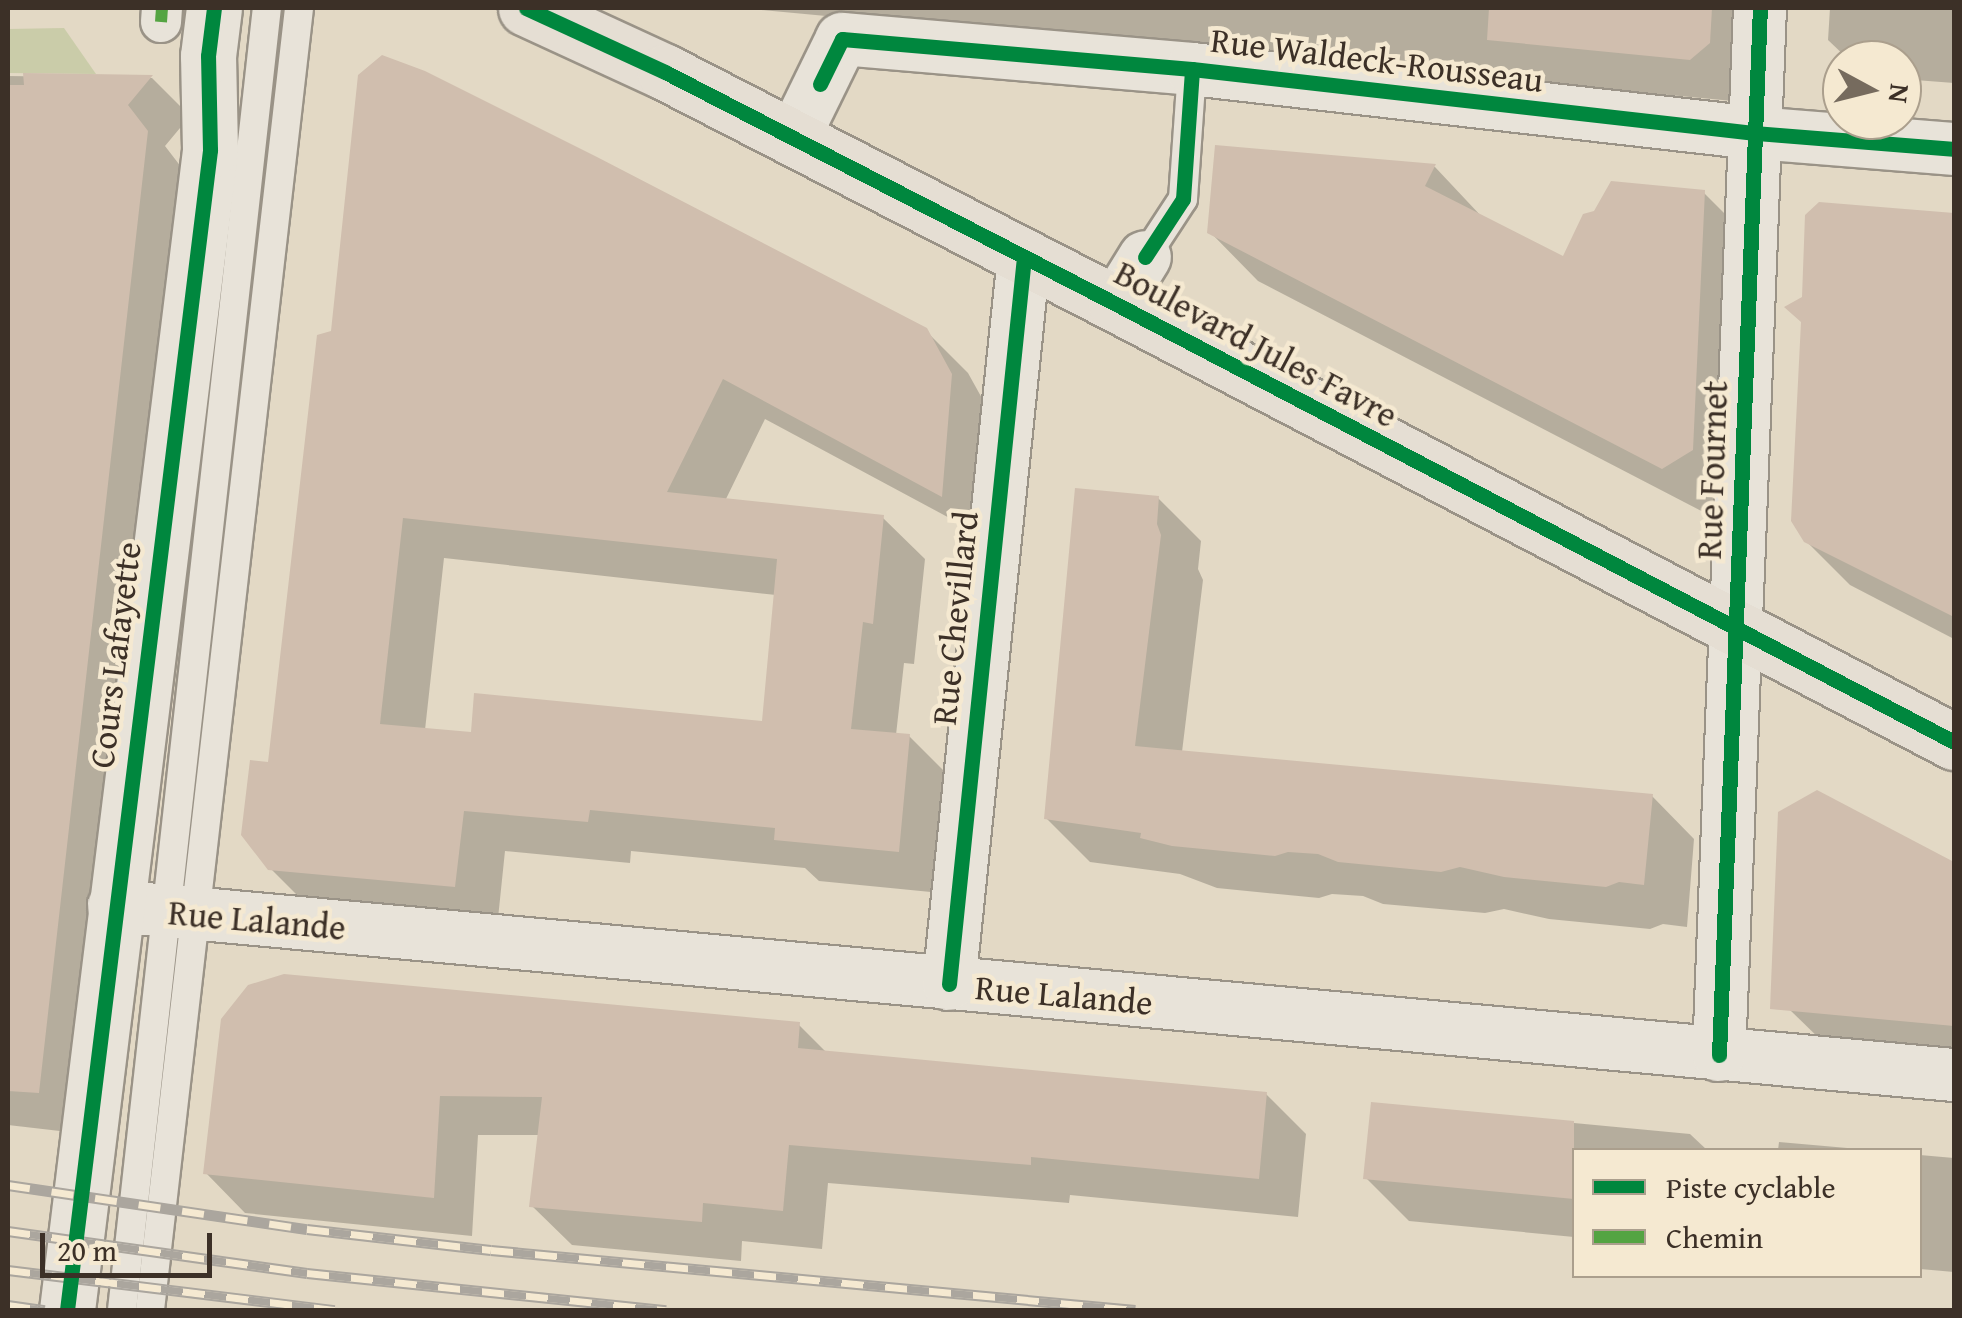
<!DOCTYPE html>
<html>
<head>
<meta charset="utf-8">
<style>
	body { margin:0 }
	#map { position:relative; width:1962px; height:1318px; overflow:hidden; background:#e3d9c5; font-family:"Gentium Book Plus",serif }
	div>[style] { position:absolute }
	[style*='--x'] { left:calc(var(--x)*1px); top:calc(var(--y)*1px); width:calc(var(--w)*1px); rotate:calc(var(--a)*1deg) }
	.green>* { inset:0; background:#cacca9 }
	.shadow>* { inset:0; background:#0003 }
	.building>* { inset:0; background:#d0beae }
	.roads { filter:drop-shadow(2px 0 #9a9387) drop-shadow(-2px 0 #9a9387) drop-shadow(0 2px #9a9387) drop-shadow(0 -2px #9a9387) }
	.service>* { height:28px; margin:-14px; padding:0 14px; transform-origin:14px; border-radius:14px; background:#e8e3d9 }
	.pedestrian>* { height:40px; margin:-20px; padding:0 20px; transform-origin:20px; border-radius:20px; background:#e8e3d9 }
	.minor>* { height:52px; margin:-26px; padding:0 26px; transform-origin:26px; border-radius:26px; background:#e8e3d9 }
	.secondary>* { height:55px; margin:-27.5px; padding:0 27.5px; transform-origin:27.5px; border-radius:27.5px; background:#e8e3d9 }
	.primary>* { height:55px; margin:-27.5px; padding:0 27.5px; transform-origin:27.5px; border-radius:27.5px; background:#e5ded3 }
	.rail>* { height:11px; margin-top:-5.5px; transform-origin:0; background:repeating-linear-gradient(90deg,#f5e9d1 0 22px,#aba69e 0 44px); box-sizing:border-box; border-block:2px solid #aba69e }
	.quiet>* { height:12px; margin-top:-6px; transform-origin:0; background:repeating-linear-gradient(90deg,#54a442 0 25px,transparent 0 37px) }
	.cycleway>* { height:15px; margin:-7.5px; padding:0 7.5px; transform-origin:7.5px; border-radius:7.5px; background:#00873e }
	span { translate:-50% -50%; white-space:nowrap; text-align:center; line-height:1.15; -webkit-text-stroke:9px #f5e9d1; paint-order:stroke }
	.street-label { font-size:35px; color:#3c3027 }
	.frame { position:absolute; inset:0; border:10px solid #3c3027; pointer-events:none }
	.legend { position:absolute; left:1572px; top:1148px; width:350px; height:130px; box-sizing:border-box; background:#f5e9d1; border:2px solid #ab9f8d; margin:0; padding:12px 18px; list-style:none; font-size:30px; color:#3c3027 }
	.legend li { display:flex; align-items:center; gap:20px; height:50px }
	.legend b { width:50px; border:2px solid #ab9f8d }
	.north { position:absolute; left:1822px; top:40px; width:100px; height:100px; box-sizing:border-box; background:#f5e9d1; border:2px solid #ab9f8d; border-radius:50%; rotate:97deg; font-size:28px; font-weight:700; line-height:40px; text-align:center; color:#3c3027 }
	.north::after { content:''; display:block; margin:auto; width:35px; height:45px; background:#766b5e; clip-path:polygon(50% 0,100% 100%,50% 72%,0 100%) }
	.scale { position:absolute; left:40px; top:1233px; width:172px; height:45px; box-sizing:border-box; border:5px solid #3c3027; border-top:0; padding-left:12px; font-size:30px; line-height:35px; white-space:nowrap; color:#3c3027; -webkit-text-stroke:8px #f5e9d1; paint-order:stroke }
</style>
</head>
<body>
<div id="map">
	<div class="green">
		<div style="clip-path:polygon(64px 28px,96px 74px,8px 73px,8px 29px)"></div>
	</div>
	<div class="shadow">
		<div style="clip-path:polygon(741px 8px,1755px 8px,1733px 101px)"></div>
		<div style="clip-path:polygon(1830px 8px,1954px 8px,1954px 83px,1902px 79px,1902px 60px,1849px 60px,1828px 40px)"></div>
		<div style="clip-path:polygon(8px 76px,152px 78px,190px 116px,165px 146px,185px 172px,77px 1133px,8px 1125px)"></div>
		<div style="clip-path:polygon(1217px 147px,1435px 167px,1482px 217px,1564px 259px,1703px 192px,1752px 241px,1740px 499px,1711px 516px,1258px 281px,1210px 232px)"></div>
		<div style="clip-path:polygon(1820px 204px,1954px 217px,1954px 639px,1850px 585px,1806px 541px,1804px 299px)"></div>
		<div style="clip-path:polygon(evenodd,925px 330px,968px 373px,993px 418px,983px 536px,765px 419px,725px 501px,882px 517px,925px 559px,914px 664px,904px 663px,896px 735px,909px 736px,951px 778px,941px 893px,819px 881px,805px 868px,631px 851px,630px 863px,505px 851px,497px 928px,313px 911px,270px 868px,270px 764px,319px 337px,925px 330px,444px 558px,776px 595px,765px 724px,474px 735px,425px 730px,444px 558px)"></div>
		<div style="clip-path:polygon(1158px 498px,1201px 541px,1198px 569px,1203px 580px,1182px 752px,1652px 796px,1694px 839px,1687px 927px,1663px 924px,1650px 929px,1549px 919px,1504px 909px,1485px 913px,1383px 904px,1363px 896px,1332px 894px,1319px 898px,1217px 888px,1180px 874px,1090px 862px,1047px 819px)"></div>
		<div style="clip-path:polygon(1817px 793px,1954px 865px,1954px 1056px,1825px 1044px,1790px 1010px)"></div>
		<div style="clip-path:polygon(223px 1020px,799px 1025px,827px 1053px,1266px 1094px,1306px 1134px,1298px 1217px,1070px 1195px,1069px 1203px,828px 1183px,822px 1249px,742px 1241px,741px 1261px,572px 1245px,532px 1206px,540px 1135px,478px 1135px,472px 1236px,245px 1213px,206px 1173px)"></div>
		<div style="clip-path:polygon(1373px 1104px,1690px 1134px,1707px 1150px,1574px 1150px,1574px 1237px,1409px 1221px,1366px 1178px)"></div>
		<div style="clip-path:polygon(1779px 1142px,1870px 1150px,1778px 1150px)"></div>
		<div style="clip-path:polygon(1920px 1155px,1954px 1158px,1954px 1272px,1920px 1269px)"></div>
	</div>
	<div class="building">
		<div style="clip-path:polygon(1489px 8px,1712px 8px,1710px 43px,1690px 60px,1487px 40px)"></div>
		<div style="clip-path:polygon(evenodd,382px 55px,425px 71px,597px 157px,927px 328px,952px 374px,942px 497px,723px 379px,667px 492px,884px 515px,873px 624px,863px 622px,851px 729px,910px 734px,899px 852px,774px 840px,775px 828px,590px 810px,588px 822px,464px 811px,455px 887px,268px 870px,241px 835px,250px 760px,268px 762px,317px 335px,331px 331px,358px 75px,382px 55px,403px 518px,777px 559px,762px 721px,474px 693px,471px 732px,380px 724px,403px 518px)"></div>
		<div style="clip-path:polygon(23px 73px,153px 75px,128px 105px,148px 131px,39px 1093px,8px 1091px,8px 85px,24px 85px)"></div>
		<div style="clip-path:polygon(1215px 145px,1436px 164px,1425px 186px,1563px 256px,1583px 214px,1594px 211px,1611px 181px,1705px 190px,1693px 450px,1662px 469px,1207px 233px)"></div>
		<div style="clip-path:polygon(1819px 202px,1954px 213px,1954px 617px,1804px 542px,1791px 521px,1801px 322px,1784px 307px,1802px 297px,1805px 215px)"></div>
		<div style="clip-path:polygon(1075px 488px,1159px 496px,1157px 524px,1161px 535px,1135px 746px,1653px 794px,1644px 885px,1619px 882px,1606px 887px,1504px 877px,1460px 867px,1441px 872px,1338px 862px,1318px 854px,1288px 852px,1275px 856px,1172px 846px,1140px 838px,1141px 833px,1044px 819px)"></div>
		<div style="clip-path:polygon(1817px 790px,1954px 862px,1954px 1026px,1770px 1009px,1778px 812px)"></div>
		<div style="clip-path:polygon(284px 974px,800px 1022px,798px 1048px,1267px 1092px,1259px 1179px,1031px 1157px,1031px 1165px,789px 1145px,783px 1211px,703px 1203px,702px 1222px,529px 1207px,542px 1097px,440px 1096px,434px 1198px,203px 1174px,221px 1019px,248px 985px)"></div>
		<div style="clip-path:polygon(1371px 1102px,1574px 1121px,1574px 1199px,1363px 1179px)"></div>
	</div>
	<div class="roads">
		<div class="service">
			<div style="--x:1145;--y:257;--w:69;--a:-56.8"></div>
			<div style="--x:1183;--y:199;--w:130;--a:-86"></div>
			<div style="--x:122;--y:1310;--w:1310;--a:-83.65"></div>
			<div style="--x:150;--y:1310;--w:1310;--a:-83.47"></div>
		</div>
		<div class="pedestrian">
			<div style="--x:161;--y:22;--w:14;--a:-86"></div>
		</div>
		<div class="minor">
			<div style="--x:793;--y:139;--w:111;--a:-63.9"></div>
			<div style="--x:842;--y:39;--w:351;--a:4.9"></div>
			<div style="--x:1192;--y:69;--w:567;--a:6.49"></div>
			<div style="--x:1755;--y:133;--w:200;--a:4.6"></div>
			<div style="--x:1116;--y:304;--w:55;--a:-58.3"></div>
			<div style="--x:114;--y:906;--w:1848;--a:5.25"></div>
			<div style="--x:949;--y:984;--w:731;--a:-84.11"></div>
			<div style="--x:1719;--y:1055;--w:1048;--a:-87.76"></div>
		</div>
		<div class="secondary">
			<div style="--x:67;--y:1310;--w:1169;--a:-82.97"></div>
			<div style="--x:210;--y:150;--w:94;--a:-91.2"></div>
			<div style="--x:208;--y:56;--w:48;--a:-82.9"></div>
		</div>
		<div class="primary">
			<div style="--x:526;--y:8;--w:153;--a:24.7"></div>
			<div style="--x:665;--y:72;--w:507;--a:27.22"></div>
			<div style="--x:1116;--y:304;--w:946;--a:27.59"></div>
		</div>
	</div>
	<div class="rail">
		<div style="--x:8;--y:1185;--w:302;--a:8.4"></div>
		<div style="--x:307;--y:1229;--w:185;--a:6.5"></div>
		<div style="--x:491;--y:1250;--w:647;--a:5.32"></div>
		<div style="--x:8;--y:1231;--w:302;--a:8"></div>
		<div style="--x:307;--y:1273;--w:361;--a:5.9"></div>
		<div style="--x:8;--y:1270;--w:329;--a:7"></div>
		<div style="--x:8;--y:1305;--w:37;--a:8"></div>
	</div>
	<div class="quiet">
		<div style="--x:161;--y:22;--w:14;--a:-86"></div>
	</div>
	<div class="cycleway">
		<div style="--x:526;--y:8;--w:153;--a:24.7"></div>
		<div style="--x:665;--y:72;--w:507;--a:27.22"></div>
		<div style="--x:1116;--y:304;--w:946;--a:27.59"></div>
		<div style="--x:820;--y:84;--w:50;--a:-63.9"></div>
		<div style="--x:842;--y:39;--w:351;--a:4.9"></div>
		<div style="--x:1192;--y:69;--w:567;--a:6.49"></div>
		<div style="--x:1755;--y:133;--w:200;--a:4.6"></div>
		<div style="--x:1145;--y:257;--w:69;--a:-56.8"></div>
		<div style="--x:1183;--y:199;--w:130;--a:-86"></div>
		<div style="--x:949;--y:984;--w:731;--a:-84.11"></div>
		<div style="--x:1719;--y:1055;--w:1048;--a:-87.76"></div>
		<div style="--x:67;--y:1310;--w:1169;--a:-82.97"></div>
		<div style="--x:210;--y:150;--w:94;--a:-91.2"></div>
		<div style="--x:208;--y:56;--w:48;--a:-82.9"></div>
	</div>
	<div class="street-label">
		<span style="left:1377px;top:60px;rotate:7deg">Rue Waldeck-Rousseau</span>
		<span style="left:1256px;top:344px;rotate:28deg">Boulevard Jules Favre</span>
		<span style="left:1712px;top:470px;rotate:-88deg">Rue Fournet</span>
		<span style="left:955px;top:618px;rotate:-84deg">Rue Chevillard</span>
		<span style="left:115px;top:655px;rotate:-83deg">Cours Lafayette</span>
		<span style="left:257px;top:920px;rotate:5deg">Rue Lalande</span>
		<span style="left:1064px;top:995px;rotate:5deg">Rue Lalande</span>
	</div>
	<div class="frame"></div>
	<ul class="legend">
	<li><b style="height:12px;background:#00873e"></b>Piste cyclable</li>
	<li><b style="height:12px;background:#54a442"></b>Chemin</li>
	</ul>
	<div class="north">N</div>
	<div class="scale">20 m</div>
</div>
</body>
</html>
